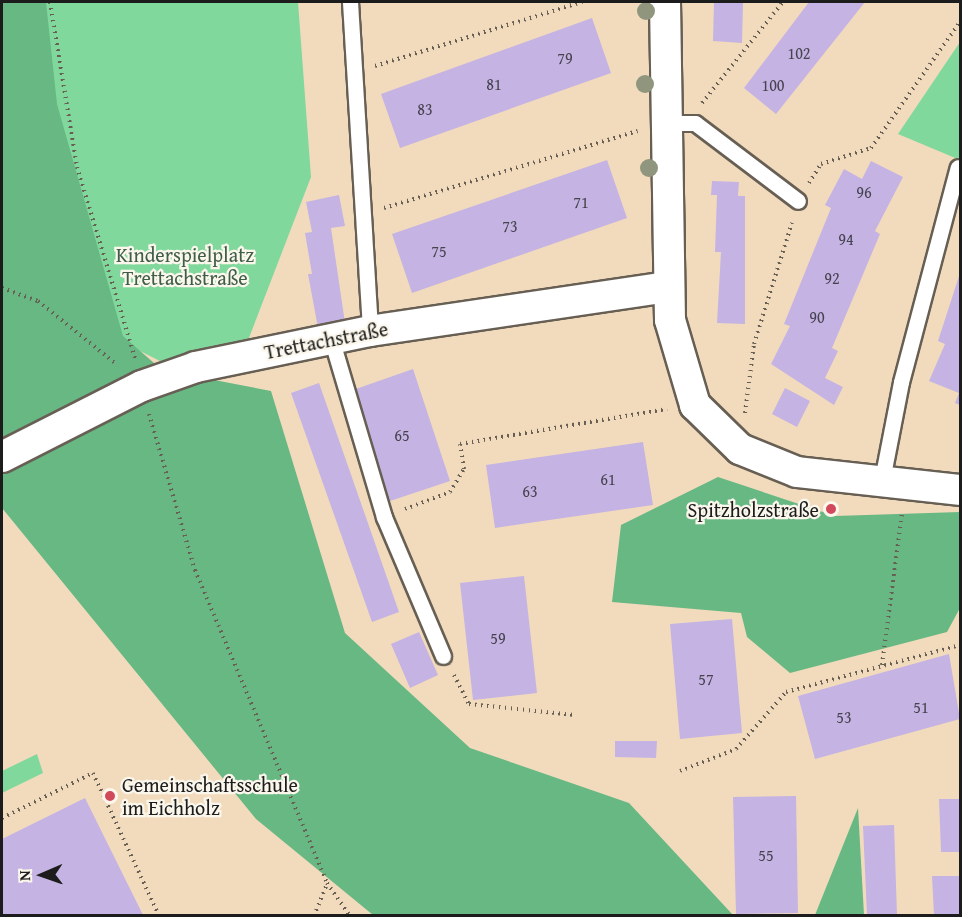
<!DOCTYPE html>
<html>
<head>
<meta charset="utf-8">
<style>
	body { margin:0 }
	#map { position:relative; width:962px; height:917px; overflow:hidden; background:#f2dbbc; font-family:"Gentium Book Plus",serif }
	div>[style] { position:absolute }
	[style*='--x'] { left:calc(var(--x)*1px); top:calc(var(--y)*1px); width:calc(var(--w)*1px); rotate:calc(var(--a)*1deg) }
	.green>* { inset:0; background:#81d89c }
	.forest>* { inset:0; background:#68b884 }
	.building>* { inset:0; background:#c4b3e3 }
	.path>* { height:4px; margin-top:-2px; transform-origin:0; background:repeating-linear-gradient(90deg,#675f54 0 1.5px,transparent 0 6px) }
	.roads { filter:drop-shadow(2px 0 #675f54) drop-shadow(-2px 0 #675f54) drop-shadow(0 2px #675f54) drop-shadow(0 -2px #675f54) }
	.lane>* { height:15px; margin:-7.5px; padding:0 7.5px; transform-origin:7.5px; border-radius:7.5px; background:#fff }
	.street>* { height:30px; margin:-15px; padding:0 15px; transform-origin:15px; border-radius:15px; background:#fff }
	.trees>* { width:18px; height:18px; margin:-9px; border-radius:50%; background:#90967d }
	.dots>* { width:16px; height:16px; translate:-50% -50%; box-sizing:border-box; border:3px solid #fbf7ec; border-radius:50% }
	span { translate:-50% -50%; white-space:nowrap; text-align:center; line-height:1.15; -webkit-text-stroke:4.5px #fbf7ec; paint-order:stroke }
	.number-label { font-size:16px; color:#46424e }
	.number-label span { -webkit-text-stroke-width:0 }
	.park-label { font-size:20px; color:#3f5e49 }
	.street-label { font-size:20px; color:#1c1c1c }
	.poi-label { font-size:20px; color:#1c1c1c }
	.right { translate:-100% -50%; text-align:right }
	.left { translate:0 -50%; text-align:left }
	.frame { position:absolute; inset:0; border:3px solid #1c1c1c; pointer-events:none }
	.north { position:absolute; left:12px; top:845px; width:60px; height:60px; -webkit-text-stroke:4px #fbf7ec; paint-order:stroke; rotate:268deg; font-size:16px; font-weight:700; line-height:24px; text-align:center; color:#1c1c1c }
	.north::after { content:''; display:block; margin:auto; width:21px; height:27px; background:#1c1c1c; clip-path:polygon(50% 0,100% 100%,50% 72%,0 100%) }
</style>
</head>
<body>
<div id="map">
	<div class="green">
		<div style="clip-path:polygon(35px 2px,298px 2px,311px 177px,247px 343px,166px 364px,120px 341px,48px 103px)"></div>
		<div style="clip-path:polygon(960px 42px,960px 160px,898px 134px)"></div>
		<div style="clip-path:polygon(37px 754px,43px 773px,2px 793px,2px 771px)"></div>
	</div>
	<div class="forest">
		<div style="clip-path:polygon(2px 2px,46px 2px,57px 104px,123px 336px,162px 370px,271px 391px,345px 633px,470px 748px,629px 803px,733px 915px,373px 915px,256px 819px,2px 508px)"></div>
		<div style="clip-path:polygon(718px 477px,835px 516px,960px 512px,960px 608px,947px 632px,790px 673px,747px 637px,741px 613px,612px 602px,621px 525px)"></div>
		<div style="clip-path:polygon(858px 808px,864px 915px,815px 915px)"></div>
	</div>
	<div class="building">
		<div style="clip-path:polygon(714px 2px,743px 2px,742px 43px,713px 41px)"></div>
		<div style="clip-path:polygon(809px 2px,865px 2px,776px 114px,744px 88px)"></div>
		<div style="clip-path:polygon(592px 18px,611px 73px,400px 148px,381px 94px)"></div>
		<div style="clip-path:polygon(607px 160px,627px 218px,412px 293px,392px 234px)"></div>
		<div style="clip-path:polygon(871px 161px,903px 177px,875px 231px,880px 234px,832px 348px,838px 351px,825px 378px,843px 387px,834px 405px,771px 364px,790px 326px,784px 324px,831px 208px,825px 205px,844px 169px,862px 179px)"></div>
		<div style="clip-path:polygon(712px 181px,739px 182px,738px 196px,745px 196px,745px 324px,717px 323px,721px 252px,715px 252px,717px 195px,711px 195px)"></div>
		<div style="clip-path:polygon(339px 195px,345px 226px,331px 228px,345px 323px,318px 328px,308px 274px,312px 274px,305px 233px,312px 232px,306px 202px)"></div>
		<div style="clip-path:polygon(960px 273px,960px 405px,955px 403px,959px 393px,929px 381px,945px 344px,938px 341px)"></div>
		<div style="clip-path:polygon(413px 369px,450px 481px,390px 501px,353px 390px)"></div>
		<div style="clip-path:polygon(319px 383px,399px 612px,372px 622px,291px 393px)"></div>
		<div style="clip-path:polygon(785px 388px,810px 401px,797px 427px,772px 414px)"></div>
		<div style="clip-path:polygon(643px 442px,653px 505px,495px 528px,486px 465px)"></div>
		<div style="clip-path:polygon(524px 576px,537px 693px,473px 700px,460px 583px)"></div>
		<div style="clip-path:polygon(732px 619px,742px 733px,680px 739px,670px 624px)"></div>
		<div style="clip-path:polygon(419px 632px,438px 675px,410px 688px,391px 644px)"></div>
		<div style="clip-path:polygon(949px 654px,960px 719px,815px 759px,798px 696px)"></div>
		<div style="clip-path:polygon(615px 741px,657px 741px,656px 758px,615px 757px)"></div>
		<div style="clip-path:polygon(796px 796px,798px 913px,736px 914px,733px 797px)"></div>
		<div style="clip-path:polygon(85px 798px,143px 915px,2px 915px,2px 839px)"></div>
		<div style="clip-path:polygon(939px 799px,960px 799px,960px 852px,941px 852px)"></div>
		<div style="clip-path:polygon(894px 825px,897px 915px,867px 915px,863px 826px)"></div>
		<div style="clip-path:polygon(932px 876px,960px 876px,960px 915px,934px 915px)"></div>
	</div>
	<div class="path">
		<div style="--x:50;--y:2;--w:167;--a:80.7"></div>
		<div style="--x:77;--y:167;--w:200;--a:73.1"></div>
		<div style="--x:375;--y:66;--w:217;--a:-17.2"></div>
		<div style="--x:702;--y:103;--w:129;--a:-51.3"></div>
		<div style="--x:809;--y:183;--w:22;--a:-58"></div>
		<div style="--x:821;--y:164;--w:52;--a:-17.7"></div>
		<div style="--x:871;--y:148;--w:154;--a:-54.8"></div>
		<div style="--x:384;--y:208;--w:265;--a:-16.9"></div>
		<div style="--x:2;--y:288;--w:38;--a:20"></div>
		<div style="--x:38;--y:301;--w:100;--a:38.9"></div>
		<div style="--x:745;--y:413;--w:70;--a:-82.6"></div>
		<div style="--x:754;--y:344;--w:127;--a:-72.6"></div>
		<div style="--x:149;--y:414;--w:163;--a:73.6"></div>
		<div style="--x:195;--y:570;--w:340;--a:67.1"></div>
		<div style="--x:327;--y:883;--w:40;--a:55.1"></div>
		<div style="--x:405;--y:509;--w:48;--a:-20.7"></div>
		<div style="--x:450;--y:492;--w:27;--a:-59"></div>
		<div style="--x:464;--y:469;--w:25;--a:-99"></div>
		<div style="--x:460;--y:444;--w:210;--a:-9.6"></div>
		<div style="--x:882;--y:665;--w:152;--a:-82.5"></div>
		<div style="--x:454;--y:675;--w:33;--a:63"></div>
		<div style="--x:469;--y:704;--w:106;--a:6"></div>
		<div style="--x:680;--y:771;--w:60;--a:-21.4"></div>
		<div style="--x:736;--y:749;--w:76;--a:-48.7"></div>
		<div style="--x:786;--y:692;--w:180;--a:-15.1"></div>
		<div style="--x:2;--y:818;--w:102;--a:-26.3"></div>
		<div style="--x:93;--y:773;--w:157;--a:65.2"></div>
		<div style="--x:314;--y:916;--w:35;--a:-68"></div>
	</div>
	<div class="roads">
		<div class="lane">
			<div style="--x:350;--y:2;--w:330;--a:86.5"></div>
			<div style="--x:667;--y:123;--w:28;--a:0"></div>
			<div style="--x:695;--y:123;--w:129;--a:37.1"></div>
			<div style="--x:331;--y:338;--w:187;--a:73.5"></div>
			<div style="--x:384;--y:517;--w:151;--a:67"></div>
			<div style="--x:881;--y:485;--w:105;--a:-79"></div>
			<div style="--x:901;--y:382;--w:222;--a:-75.2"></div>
		</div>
		<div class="street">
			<div style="--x:665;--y:2;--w:318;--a:89.1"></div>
			<div style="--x:670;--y:320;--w:89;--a:73.6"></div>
			<div style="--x:695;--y:405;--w:63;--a:44.4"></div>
			<div style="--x:740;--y:449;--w:61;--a:22"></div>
			<div style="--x:797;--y:472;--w:164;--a:6.3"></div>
			<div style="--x:2;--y:457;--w:157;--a:-26.9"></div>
			<div style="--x:142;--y:386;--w:57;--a:-19.4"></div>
			<div style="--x:196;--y:367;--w:178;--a:-11.7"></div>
			<div style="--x:370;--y:331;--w:302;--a:-8.4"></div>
		</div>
	</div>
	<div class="trees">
		<div style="left:646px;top:11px"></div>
		<div style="left:645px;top:84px"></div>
		<div style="left:649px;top:168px"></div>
	</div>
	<div class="dots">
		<div style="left:831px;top:509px;background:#d1495b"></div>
		<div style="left:110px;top:796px;background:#d1495b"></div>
	</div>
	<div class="number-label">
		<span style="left:799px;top:53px">102</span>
		<span style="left:565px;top:58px">79</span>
		<span style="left:494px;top:84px">81</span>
		<span style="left:773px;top:85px">100</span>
		<span style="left:425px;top:109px">83</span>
		<span style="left:864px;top:192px">96</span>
		<span style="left:581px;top:202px">71</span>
		<span style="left:510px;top:226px">73</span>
		<span style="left:846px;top:239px">94</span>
		<span style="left:439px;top:251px">75</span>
		<span style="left:832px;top:278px">92</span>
		<span style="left:817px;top:317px">90</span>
		<span style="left:402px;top:435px">65</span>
		<span style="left:608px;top:479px">61</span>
		<span style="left:530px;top:491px">63</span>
		<span style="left:498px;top:638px">59</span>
		<span style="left:706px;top:679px">57</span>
		<span style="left:921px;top:707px">51</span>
		<span style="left:844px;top:717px">53</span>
		<span style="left:766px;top:855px">55</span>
	</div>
	<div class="park-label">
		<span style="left:185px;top:266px">Kinderspielplatz<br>Trettachstraße</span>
	</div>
	<div class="street-label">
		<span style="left:326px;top:340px;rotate:-11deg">Trettachstraße</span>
	</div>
	<div class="poi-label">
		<span class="right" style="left:819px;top:509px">Spitzholzstraße</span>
		<span class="left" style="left:122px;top:796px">Gemeinschaftsschule<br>im Eichholz</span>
	</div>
	<div class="frame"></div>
	<div class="north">N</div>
</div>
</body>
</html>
